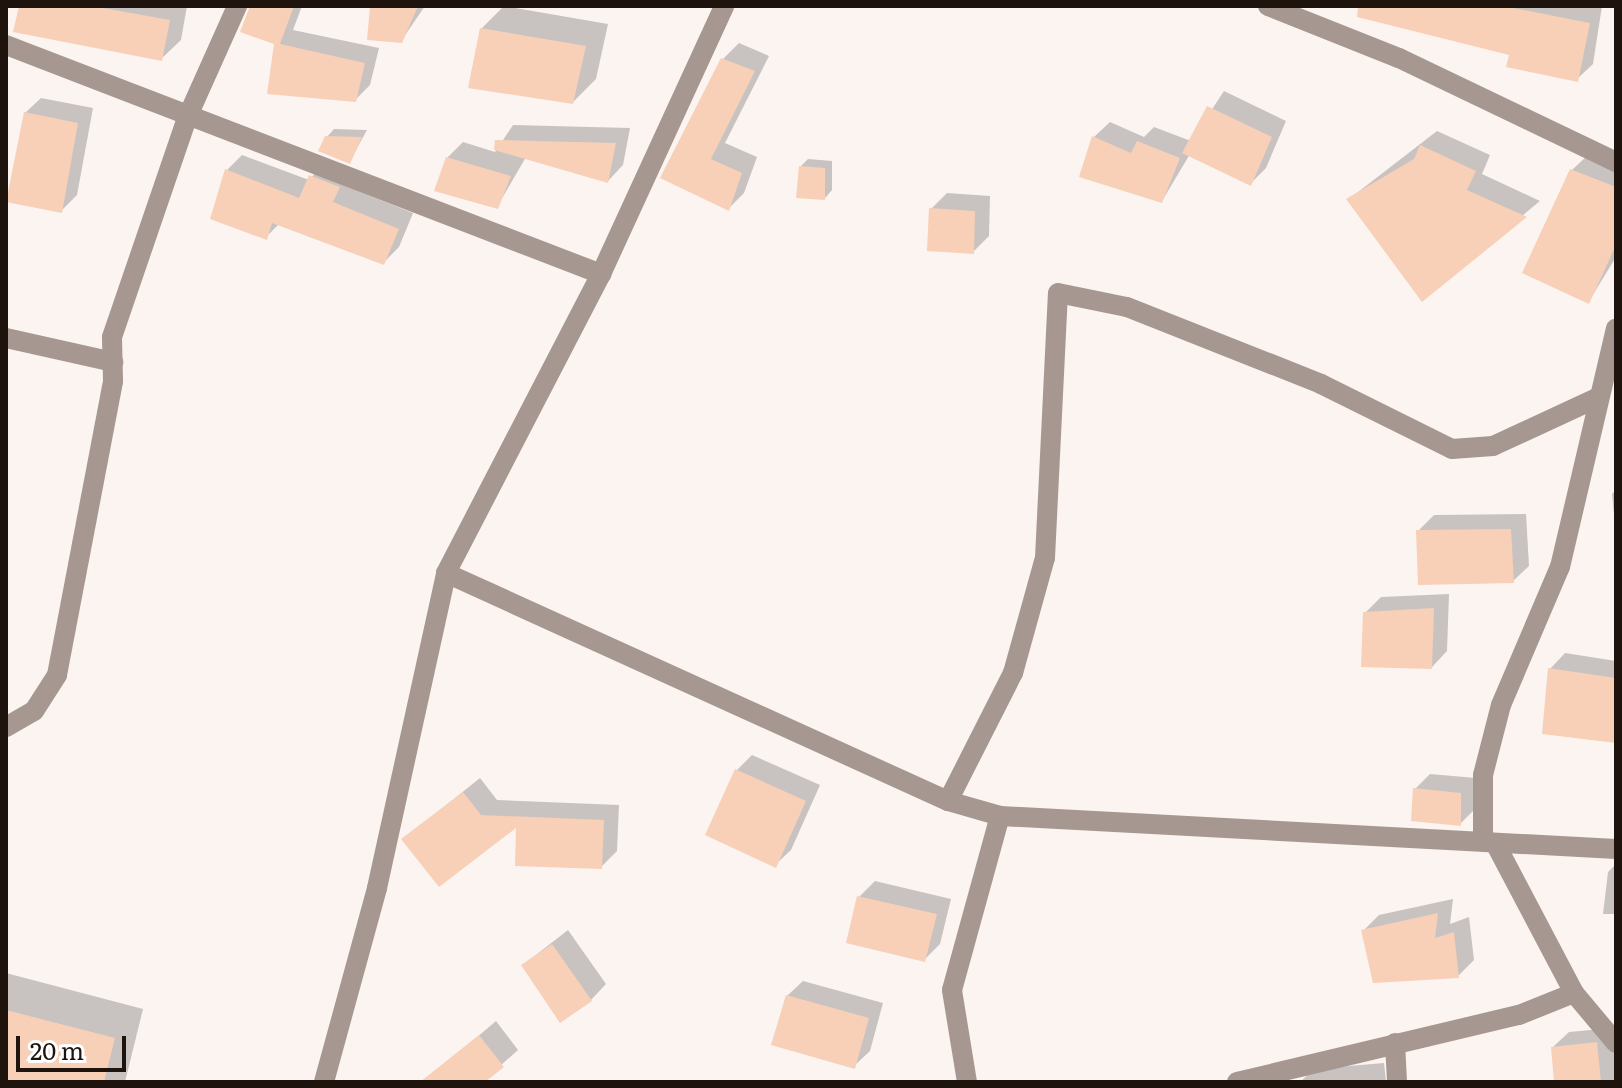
<!DOCTYPE html>
<html>
<head>
<meta charset="utf-8">
<style>
	body { margin:0 }
	#map { position:relative; width:1622px; height:1088px; overflow:hidden; background:#fbf4f0; font-family:Literata,serif }
	div>[style] { position:absolute }
	[style*='--x'] { left:calc(var(--x)*1px); top:calc(var(--y)*1px); width:calc(var(--w)*1px); rotate:calc(var(--a)*1deg) }
	.shadow>* { inset:0; background:#0003 }
	.building>* { inset:0; background:#f8cfb7 }
	.lane>* { height:20px; margin:-10px; padding:0 10px; transform-origin:10px; border-radius:10px; background:#a69890 }
	.street>* { height:20px; margin:-10px; padding:0 10px; transform-origin:10px; border-radius:10px; background:#a69890 }
	span { translate:-50% -50%; white-space:nowrap; text-align:center; line-height:1.15; -webkit-text-stroke:8px #fff; paint-order:stroke }
	.frame { position:absolute; inset:0; border:8px solid #1e130d; pointer-events:none }
	.scale { position:absolute; left:16px; top:1036px; width:110px; height:36px; box-sizing:border-box; border:4px solid #1e130d; border-top:0; padding-left:10px; font-size:24px; line-height:28px; white-space:nowrap; color:#1e130d; -webkit-text-stroke:6px #fff; paint-order:stroke }
</style>
</head>
<body>
<div id="map">
	<div class="shadow">
		<div style="clip-path:polygon(21px 6px,187px 6px,181px 40px,161px 59px)"></div>
		<div style="clip-path:polygon(253px 6px,302px 6px,293px 30px,379px 48px,370px 85px,355px 100px,276px 43px)"></div>
		<div style="clip-path:polygon(372px 6px,425px 6px,401px 41px)"></div>
		<div style="clip-path:polygon(504px 6px,608px 24px,596px 79px,573px 102px,481px 29px)"></div>
		<div style="clip-path:polygon(1406px 6px,1602px 6px,1593px 64px,1577px 79px)"></div>
		<div style="clip-path:polygon(739px 43px,769px 56px,725px 143px,757px 157px,744px 193px,729px 208px,663px 177px,723px 59px)"></div>
		<div style="clip-path:polygon(1224px 91px,1286px 121px,1266px 168px,1251px 183px,1190px 154px,1162px 201px,1094px 137px,1110px 122px,1144px 137px,1154px 127px,1191px 141px)"></div>
		<div style="clip-path:polygon(41px 98px,93px 108px,77px 195px,62px 210px,25px 113px)"></div>
		<div style="clip-path:polygon(513px 125px,630px 128px,623px 165px,608px 181px,526px 157px,497px 207px,447px 158px,463px 142px,495px 152px)"></div>
		<div style="clip-path:polygon(334px 129px,367px 130px,350px 161px,327px 137px)"></div>
		<div style="clip-path:polygon(1437px 131px,1490px 155px,1482px 174px,1540px 201px,1422px 299px,1349px 199px)"></div>
		<div style="clip-path:polygon(242px 155px,309px 180px,326px 161px,348px 187px,413px 213px,399px 247px,384px 262px,279px 224px,266px 237px,227px 170px)"></div>
		<div style="clip-path:polygon(1588px 155px,1616px 166px,1616px 257px,1589px 301px,1572px 170px)"></div>
		<div style="clip-path:polygon(808px 159px,832px 161px,832px 190px,825px 198px,801px 166px)"></div>
		<div style="clip-path:polygon(947px 193px,990px 196px,989px 236px,973px 252px,931px 209px)"></div>
		<div style="clip-path:polygon(1616px 490px,1616px 535px,1612px 494px)"></div>
		<div style="clip-path:polygon(1526px 514px,1529px 566px,1513px 581px,1418px 531px,1434px 515px)"></div>
		<div style="clip-path:polygon(1449px 594px,1447px 651px,1432px 667px,1365px 613px,1381px 597px)"></div>
		<div style="clip-path:polygon(1565px 653px,1616px 661px,1616px 741px,1550px 669px)"></div>
		<div style="clip-path:polygon(752px 755px,820px 785px,791px 850px,775px 865px,736px 771px)"></div>
		<div style="clip-path:polygon(1430px 774px,1476px 778px,1476px 808px,1460px 824px,1415px 789px)"></div>
		<div style="clip-path:polygon(480px 778px,497px 800px,619px 805px,617px 851px,601px 867px,518px 823px,404px 839px)"></div>
		<div style="clip-path:polygon(1616px 864px,1616px 914px,1603px 914px,1608px 872px)"></div>
		<div style="clip-path:polygon(875px 881px,951px 899px,940px 944px,925px 959px,859px 897px)"></div>
		<div style="clip-path:polygon(1453px 899px,1450px 924px,1469px 917px,1474px 960px,1458px 976px,1363px 931px,1379px 915px)"></div>
		<div style="clip-path:polygon(568px 930px,606px 984px,591px 1000px,523px 965px)"></div>
		<div style="clip-path:polygon(6px 973px,143px 1009px,125px 1082px,6px 1082px)"></div>
		<div style="clip-path:polygon(803px 981px,883px 1003px,870px 1051px,854px 1066px,787px 996px)"></div>
		<div style="clip-path:polygon(496px 1021px,518px 1050px,482px 1082px,454px 1082px,442px 1067px)"></div>
		<div style="clip-path:polygon(1612px 1028px,1616px 1082px,1556px 1082px,1553px 1047px,1569px 1032px)"></div>
		<div style="clip-path:polygon(1384px 1063px,1386px 1082px,1300px 1082px,1314px 1069px)"></div>
	</div>
	<div class="building">
		<div style="clip-path:polygon(19px 6px,92px 6px,170px 20px,162px 61px,13px 32px)"></div>
		<div style="clip-path:polygon(250px 6px,294px 6px,280px 44px,365px 63px,356px 102px,267px 94px,274px 44px,240px 32px)"></div>
		<div style="clip-path:polygon(370px 6px,418px 6px,402px 43px,367px 40px)"></div>
		<div style="clip-path:polygon(1358px 6px,1503px 6px,1590px 23px,1578px 82px,1506px 67px,1509px 55px,1357px 17px)"></div>
		<div style="clip-path:polygon(480px 28px,586px 46px,573px 104px,468px 88px)"></div>
		<div style="clip-path:polygon(721px 58px,755px 71px,711px 159px,742px 173px,729px 211px,660px 178px)"></div>
		<div style="clip-path:polygon(1207px 106px,1272px 137px,1251px 186px,1182px 153px)"></div>
		<div style="clip-path:polygon(24px 112px,78px 123px,62px 213px,6px 202px)"></div>
		<div style="clip-path:polygon(325px 136px,362px 137px,350px 164px,318px 151px)"></div>
		<div style="clip-path:polygon(1092px 136px,1131px 153px,1137px 141px,1180px 158px,1162px 203px,1079px 177px)"></div>
		<div style="clip-path:polygon(495px 140px,616px 143px,608px 183px,494px 150px)"></div>
		<div style="clip-path:polygon(1420px 145px,1476px 171px,1467px 190px,1527px 217px,1422px 302px,1346px 199px,1414px 159px)"></div>
		<div style="clip-path:polygon(446px 157px,511px 176px,498px 209px,434px 191px)"></div>
		<div style="clip-path:polygon(799px 166px,825px 168px,825px 200px,796px 198px)"></div>
		<div style="clip-path:polygon(225px 169px,299px 198px,309px 175px,340px 187px,333px 202px,399px 229px,384px 265px,272px 223px,267px 240px,210px 219px)"></div>
		<div style="clip-path:polygon(1570px 169px,1616px 187px,1616px 245px,1589px 304px,1522px 273px)"></div>
		<div style="clip-path:polygon(929px 208px,975px 211px,974px 254px,927px 251px)"></div>
		<div style="clip-path:polygon(1511px 529px,1514px 583px,1418px 585px,1416px 530px)"></div>
		<div style="clip-path:polygon(1434px 608px,1432px 669px,1361px 667px,1363px 612px)"></div>
		<div style="clip-path:polygon(1548px 668px,1616px 678px,1616px 743px,1542px 734px)"></div>
		<div style="clip-path:polygon(735px 769px,806px 801px,776px 868px,705px 835px)"></div>
		<div style="clip-path:polygon(1413px 788px,1461px 793px,1461px 826px,1411px 821px)"></div>
		<div style="clip-path:polygon(463px 792px,481px 815px,604px 820px,602px 869px,515px 866px,516px 828px,439px 887px,401px 839px)"></div>
		<div style="clip-path:polygon(857px 896px,937px 914px,925px 962px,846px 943px)"></div>
		<div style="clip-path:polygon(1438px 913px,1435px 938px,1454px 932px,1459px 978px,1373px 983px,1361px 930px)"></div>
		<div style="clip-path:polygon(552px 944px,592px 1001px,560px 1023px,521px 965px)"></div>
		<div style="clip-path:polygon(786px 995px,869px 1018px,855px 1069px,771px 1045px)"></div>
		<div style="clip-path:polygon(6px 1010px,115px 1038px,104px 1082px,6px 1082px)"></div>
		<div style="clip-path:polygon(479px 1035px,504px 1067px,485px 1082px,420px 1082px)"></div>
		<div style="clip-path:polygon(1597px 1042px,1601px 1082px,1554px 1082px,1551px 1047px)"></div>
	</div>
	<div class="lane">
		<div style="--x:1495;--y:843;--w:170;--a:62.2"></div>
		<div style="--x:1574;--y:993;--w:65;--a:50"></div>
	</div>
	<div class="street">
		<div style="--x:1268;--y:6;--w:141;--a:21.7"></div>
		<div style="--x:1399;--y:58;--w:241;--a:25.6"></div>
		<div style="--x:6;--y:45;--w:638;--a:21.05"></div>
		<div style="--x:6;--y:338;--w:110;--a:12.6"></div>
		<div style="--x:446;--y:573;--w:551;--a:24.43"></div>
		<div style="--x:948;--y:801;--w:54;--a:16.1"></div>
		<div style="--x:1000;--y:816;--w:617;--a:3.07"></div>
		<div style="--x:6;--y:727;--w:32;--a:-30"></div>
		<div style="--x:34;--y:711;--w:43;--a:-57.4"></div>
		<div style="--x:57;--y:675;--w:299;--a:-79.2"></div>
		<div style="--x:113;--y:381;--w:44;--a:-91.3"></div>
		<div style="--x:112;--y:337;--w:231;--a:-71.1"></div>
		<div style="--x:187;--y:118;--w:123;--a:-65.9"></div>
		<div style="--x:948;--y:801;--w:144;--a:-63.1"></div>
		<div style="--x:1013;--y:673;--w:119;--a:-74.5"></div>
		<div style="--x:1045;--y:558;--w:265;--a:-87.2"></div>
		<div style="--x:1058;--y:293;--w:70;--a:11.5"></div>
		<div style="--x:1127;--y:307;--w:209;--a:21.6"></div>
		<div style="--x:1321;--y:384;--w:146;--a:26.4"></div>
		<div style="--x:1452;--y:449;--w:41;--a:-4.2"></div>
		<div style="--x:1493;--y:446;--w:117;--a:-24.8"></div>
		<div style="--x:1483;--y:842;--w:67;--a:-90"></div>
		<div style="--x:1483;--y:775;--w:72;--a:-75.6"></div>
		<div style="--x:1501;--y:705;--w:150;--a:-66.9"></div>
		<div style="--x:1560;--y:567;--w:245;--a:-76.8"></div>
		<div style="--x:1395;--y:1043;--w:39;--a:87"></div>
		<div style="--x:324;--y:1082;--w:201;--a:-74.7"></div>
		<div style="--x:377;--y:888;--w:322;--a:-77.6"></div>
		<div style="--x:446;--y:573;--w:337;--a:-62.6"></div>
		<div style="--x:601;--y:274;--w:295;--a:-65.3"></div>
		<div style="--x:967;--y:1082;--w:93;--a:-99.3"></div>
		<div style="--x:952;--y:990;--w:180;--a:-74.6"></div>
		<div style="--x:1237;--y:1082;--w:290;--a:-13.4"></div>
		<div style="--x:1519;--y:1015;--w:59;--a:-21.8"></div>
	</div>
	<div class="frame"></div>
	<div class="scale">20 m</div>
</div>
</body>
</html>
